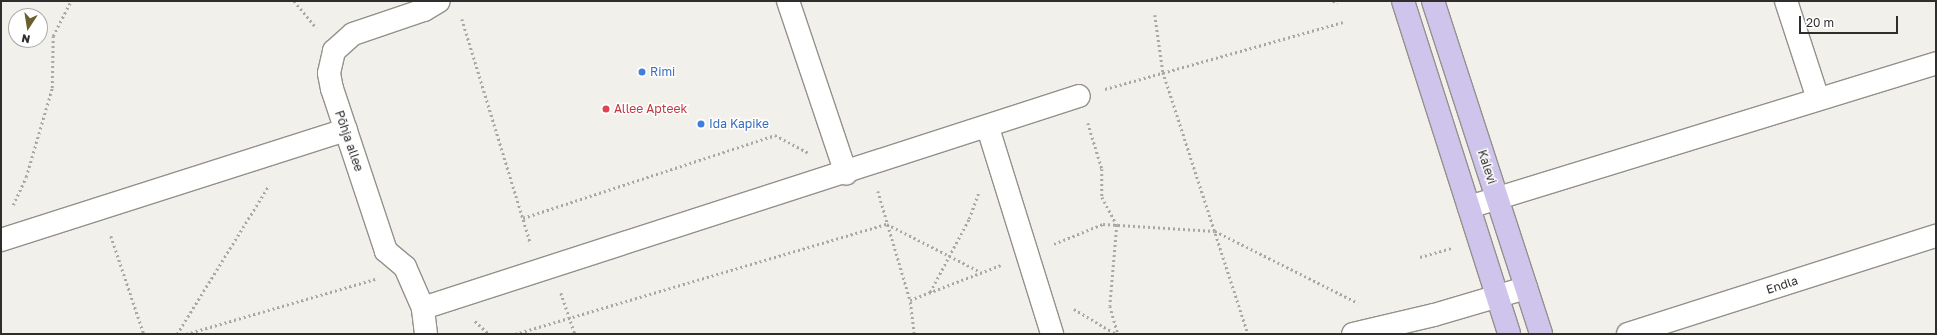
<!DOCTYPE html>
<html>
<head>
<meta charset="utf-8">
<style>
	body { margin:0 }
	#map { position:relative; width:1937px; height:335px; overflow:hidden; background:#f2f0ea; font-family:"Golos Text",sans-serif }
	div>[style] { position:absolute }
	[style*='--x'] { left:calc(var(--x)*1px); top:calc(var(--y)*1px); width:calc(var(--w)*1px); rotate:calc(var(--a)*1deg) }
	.path>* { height:2.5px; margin-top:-1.25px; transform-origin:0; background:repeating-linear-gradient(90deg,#aaa8a4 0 2px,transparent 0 5px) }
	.roads { filter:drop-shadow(1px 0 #94918c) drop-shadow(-1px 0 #94918c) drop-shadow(0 1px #94918c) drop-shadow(0 -1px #94918c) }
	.minor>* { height:22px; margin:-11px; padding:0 11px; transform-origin:11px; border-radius:11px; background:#fff }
	.major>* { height:22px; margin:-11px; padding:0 11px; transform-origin:11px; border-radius:11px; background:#cfc5ec }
	.dots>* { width:11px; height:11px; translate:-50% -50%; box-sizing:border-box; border:2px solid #fff; border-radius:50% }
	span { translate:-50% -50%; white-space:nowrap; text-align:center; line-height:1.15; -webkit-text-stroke:3px #fff; paint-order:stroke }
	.shop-label { font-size:12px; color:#366cbe }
	.left { translate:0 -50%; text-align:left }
	.health-label { font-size:12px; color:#be3a42 }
	.street-label { font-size:12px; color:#2f2e2c }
	.frame { position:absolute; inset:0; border:2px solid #2f2e2c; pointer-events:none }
	.north { position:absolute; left:8px; top:8px; width:40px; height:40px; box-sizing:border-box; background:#fff; border:1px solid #acabab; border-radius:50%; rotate:192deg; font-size:11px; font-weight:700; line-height:16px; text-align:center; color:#2f2e2c }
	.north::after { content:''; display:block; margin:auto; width:14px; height:18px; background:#68602d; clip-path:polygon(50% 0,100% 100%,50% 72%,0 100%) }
	.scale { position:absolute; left:1799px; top:16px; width:99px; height:18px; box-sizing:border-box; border:2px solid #2f2e2c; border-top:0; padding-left:5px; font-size:12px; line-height:14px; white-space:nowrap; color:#2f2e2c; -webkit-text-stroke:3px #fff; paint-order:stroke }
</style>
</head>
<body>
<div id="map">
	<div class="path">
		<div style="--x:294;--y:1;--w:35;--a:50"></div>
		<div style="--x:1333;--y:1;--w:5;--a:22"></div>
		<div style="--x:1155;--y:15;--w:58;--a:82"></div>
		<div style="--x:1163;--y:72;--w:275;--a:72"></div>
		<div style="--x:462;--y:19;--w:235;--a:73"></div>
		<div style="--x:1105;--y:89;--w:247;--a:-15.7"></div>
		<div style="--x:1088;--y:123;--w:48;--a:73.1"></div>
		<div style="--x:1102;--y:169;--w:28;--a:90"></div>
		<div style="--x:1102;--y:197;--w:32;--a:62"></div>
		<div style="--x:1117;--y:225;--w:81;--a:94.9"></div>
		<div style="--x:1110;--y:306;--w:29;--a:74"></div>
		<div style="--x:878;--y:191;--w:114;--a:73.6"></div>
		<div style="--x:13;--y:205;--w:31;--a:-65"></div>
		<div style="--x:26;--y:177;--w:93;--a:-73.7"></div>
		<div style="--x:52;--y:88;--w:52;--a:-88.9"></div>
		<div style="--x:53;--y:36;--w:39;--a:-63"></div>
		<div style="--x:523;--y:218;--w:265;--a:-18.2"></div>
		<div style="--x:775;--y:135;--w:38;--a:28"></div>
		<div style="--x:111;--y:236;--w:103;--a:71.4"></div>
		<div style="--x:1054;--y:244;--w:53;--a:-22.2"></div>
		<div style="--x:1103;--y:224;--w:112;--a:3.6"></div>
		<div style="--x:1215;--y:231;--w:160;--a:26.7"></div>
		<div style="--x:1420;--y:257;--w:33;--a:-16"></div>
		<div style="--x:930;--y:292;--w:83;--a:-61.9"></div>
		<div style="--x:969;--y:219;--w:27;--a:-70"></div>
		<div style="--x:561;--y:293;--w:43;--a:71.1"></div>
		<div style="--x:1074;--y:309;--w:49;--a:30.8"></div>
		<div style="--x:475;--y:321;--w:19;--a:43"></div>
		<div style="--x:177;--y:334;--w:175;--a:-58.3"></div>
		<div style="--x:186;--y:334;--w:197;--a:-16.2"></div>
		<div style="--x:515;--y:334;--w:388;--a:-16.5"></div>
		<div style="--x:887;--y:224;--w:106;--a:27.1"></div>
		<div style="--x:914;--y:334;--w:34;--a:-97"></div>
		<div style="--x:910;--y:300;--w:97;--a:-21"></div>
	</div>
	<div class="roads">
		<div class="minor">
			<div style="--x:788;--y:1;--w:182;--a:71.4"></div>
			<div style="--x:1786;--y:1;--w:103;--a:71.9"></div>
			<div style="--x:988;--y:128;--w:216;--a:72.7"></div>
			<div style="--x:1469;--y:207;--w:489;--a:-17.1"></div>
			<div style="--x:1;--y:240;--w:362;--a:-17.7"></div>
			<div style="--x:423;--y:308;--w:689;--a:-17.91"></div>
			<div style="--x:426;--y:334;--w:26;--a:-97"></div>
			<div style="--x:423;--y:308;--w:45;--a:-113.7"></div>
			<div style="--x:405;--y:267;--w:25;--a:-140"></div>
			<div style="--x:386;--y:251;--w:171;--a:-108.4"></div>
			<div style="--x:332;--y:89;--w:16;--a:-101"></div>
			<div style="--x:329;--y:73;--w:23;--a:-77"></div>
			<div style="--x:334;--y:51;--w:25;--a:-42"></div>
			<div style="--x:353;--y:34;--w:75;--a:-18.7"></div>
			<div style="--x:424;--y:10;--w:17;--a:-31"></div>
			<div style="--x:1353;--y:334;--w:83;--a:-13.2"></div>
			<div style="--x:1434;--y:315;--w:96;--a:-16.4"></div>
			<div style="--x:1628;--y:334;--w:323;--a:-17.7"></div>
		</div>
		<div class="major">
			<div style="--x:1403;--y:1;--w:349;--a:72.3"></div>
			<div style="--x:1433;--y:1;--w:350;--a:72"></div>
		</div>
	</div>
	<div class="dots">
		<div style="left:642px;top:72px;background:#3f7fe0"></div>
		<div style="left:606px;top:109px;background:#e0444e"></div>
		<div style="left:701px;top:124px;background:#3f7fe0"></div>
	</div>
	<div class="shop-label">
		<span class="left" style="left:650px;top:72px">Rimi</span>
		<span class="left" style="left:709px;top:124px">Ida Kapike</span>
	</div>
	<div class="health-label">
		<span class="left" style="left:614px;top:109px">Allee Apteek</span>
	</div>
	<div class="street-label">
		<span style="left:349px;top:141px;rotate:71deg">Põhja allee</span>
		<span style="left:1487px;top:167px;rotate:72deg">Kalevi</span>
		<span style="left:1782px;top:285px;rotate:-18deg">Endla</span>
	</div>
	<div class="frame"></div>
	<div class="north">N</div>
	<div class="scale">20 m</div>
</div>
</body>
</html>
